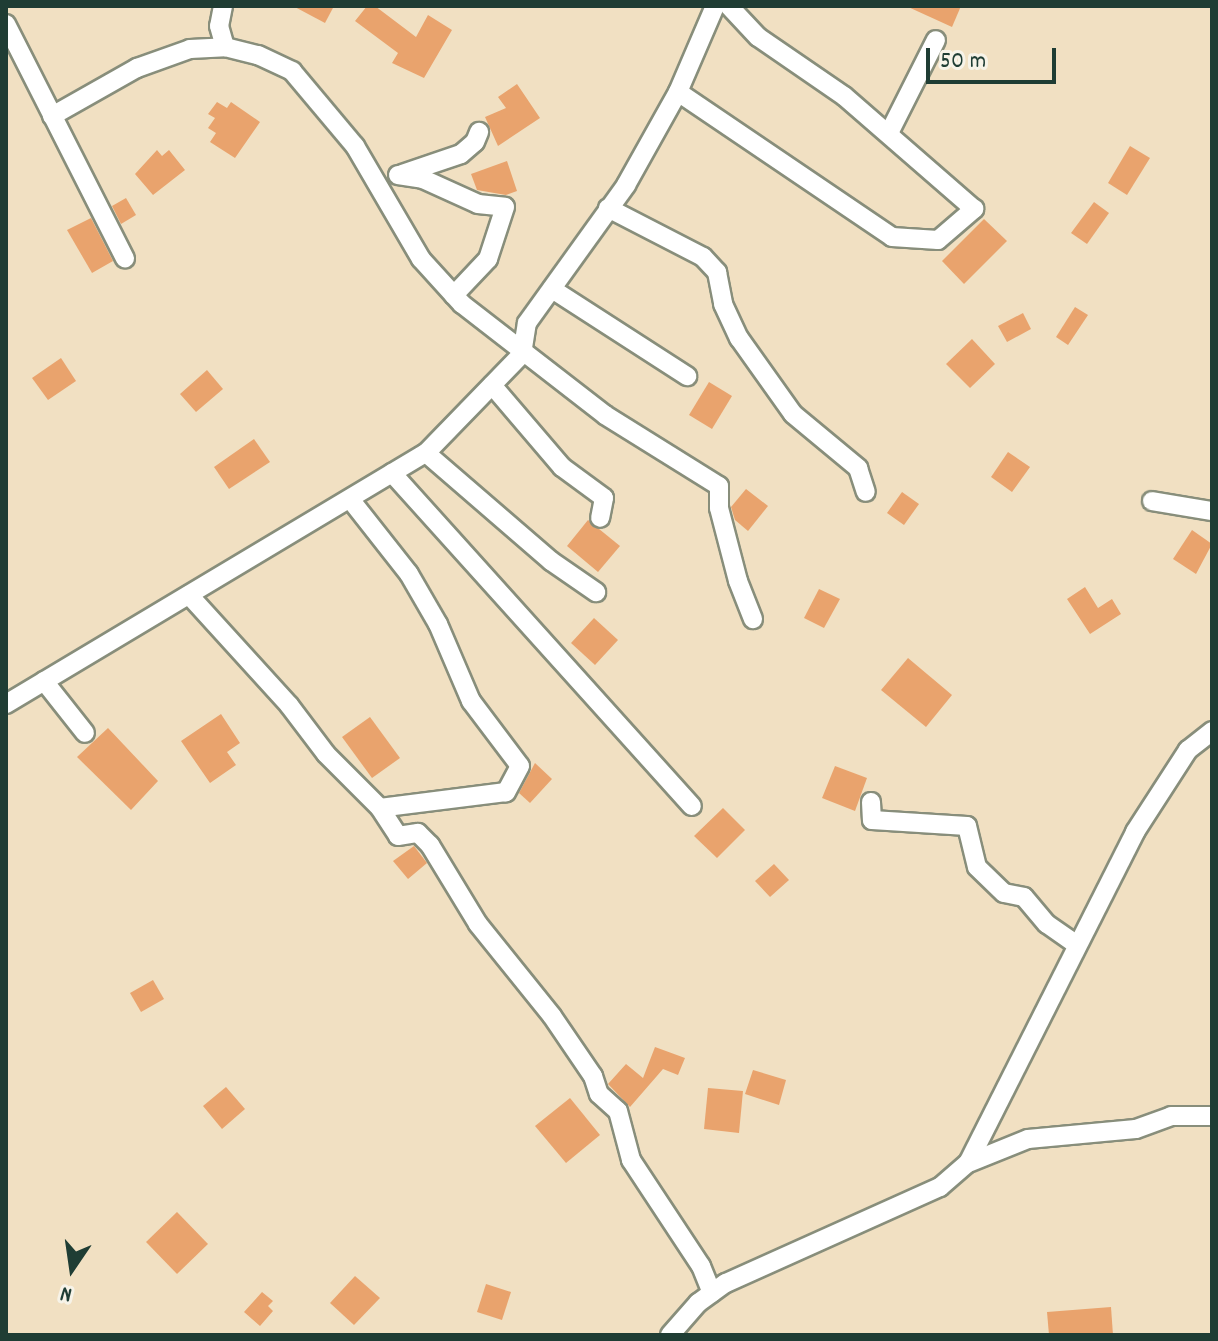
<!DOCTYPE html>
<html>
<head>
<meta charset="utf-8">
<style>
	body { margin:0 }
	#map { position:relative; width:1218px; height:1341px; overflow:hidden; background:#f1e0c2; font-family:Dekko,sans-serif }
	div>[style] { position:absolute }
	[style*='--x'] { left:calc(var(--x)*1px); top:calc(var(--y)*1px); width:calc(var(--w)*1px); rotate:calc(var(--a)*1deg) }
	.building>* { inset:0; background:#e9a36d }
	.roads { filter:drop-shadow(2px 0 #888e7b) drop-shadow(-2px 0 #888e7b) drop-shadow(0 2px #888e7b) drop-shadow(0 -2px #888e7b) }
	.street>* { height:18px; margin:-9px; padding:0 9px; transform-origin:9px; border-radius:9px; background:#fff }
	span { translate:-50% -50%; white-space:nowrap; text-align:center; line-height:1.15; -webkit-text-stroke:6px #f7f3e8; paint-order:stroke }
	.frame { position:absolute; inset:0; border:8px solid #1f3d34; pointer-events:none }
	.north { position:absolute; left:32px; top:1229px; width:80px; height:80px; -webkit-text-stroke:6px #f7f3e8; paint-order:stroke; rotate:193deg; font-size:22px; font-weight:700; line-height:32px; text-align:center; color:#1f3d34 }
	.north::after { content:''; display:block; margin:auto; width:28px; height:36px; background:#1f3d34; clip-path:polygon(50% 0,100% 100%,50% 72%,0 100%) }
	.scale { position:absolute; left:926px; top:48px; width:130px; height:36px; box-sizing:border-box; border:4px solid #1f3d34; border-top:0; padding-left:10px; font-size:24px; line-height:28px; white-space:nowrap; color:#1f3d34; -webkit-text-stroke:6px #f7f3e8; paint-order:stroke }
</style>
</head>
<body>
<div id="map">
	<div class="building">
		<div style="clip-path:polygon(293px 6px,334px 6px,325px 23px)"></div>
		<div style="clip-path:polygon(367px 6px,375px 6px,416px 37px,428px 15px,452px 30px,424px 78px,392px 63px,398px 53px,355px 21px)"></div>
		<div style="clip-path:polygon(906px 6px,961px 6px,952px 27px)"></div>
		<div style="clip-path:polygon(517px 84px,540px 118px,498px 146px,485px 117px,506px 108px,498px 97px)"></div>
		<div style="clip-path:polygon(217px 102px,227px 108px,231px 102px,260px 122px,235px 158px,210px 142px,216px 133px,208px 128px,215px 118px,208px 114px)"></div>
		<div style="clip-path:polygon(1130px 146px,1150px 158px,1127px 195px,1108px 183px)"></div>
		<div style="clip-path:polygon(157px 150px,162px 156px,169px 150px,185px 170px,153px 195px,135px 174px)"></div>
		<div style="clip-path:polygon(507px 161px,517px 191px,506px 195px,477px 190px,471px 174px)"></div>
		<div style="clip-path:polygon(126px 198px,136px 215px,121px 224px,112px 206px)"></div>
		<div style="clip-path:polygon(1094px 202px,1109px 213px,1087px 244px,1071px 233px)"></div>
		<div style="clip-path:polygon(91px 218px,113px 261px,92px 273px,67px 230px)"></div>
		<div style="clip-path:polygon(984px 219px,1007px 241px,964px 284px,942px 261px)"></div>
		<div style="clip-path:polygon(1075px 307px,1088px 315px,1068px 345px,1056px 337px)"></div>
		<div style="clip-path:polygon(1023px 313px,1031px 329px,1007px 342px,998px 326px)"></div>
		<div style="clip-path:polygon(972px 339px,995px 364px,970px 388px,946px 364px)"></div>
		<div style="clip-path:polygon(61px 358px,76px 381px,48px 400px,32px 378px)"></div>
		<div style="clip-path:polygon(207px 370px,223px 389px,196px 412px,180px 394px)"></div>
		<div style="clip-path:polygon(709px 382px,732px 396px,712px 429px,689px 415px)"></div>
		<div style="clip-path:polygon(254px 439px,270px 462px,229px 489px,214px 467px)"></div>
		<div style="clip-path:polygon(1008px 452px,1030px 467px,1012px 492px,991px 477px)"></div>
		<div style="clip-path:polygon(746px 489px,768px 506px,748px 531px,735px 520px,731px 507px)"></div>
		<div style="clip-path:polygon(902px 492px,919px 504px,904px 525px,887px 513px)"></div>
		<div style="clip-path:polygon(588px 520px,620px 546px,598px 572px,567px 546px)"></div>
		<div style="clip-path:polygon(1192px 530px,1212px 544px,1196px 574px,1173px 559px)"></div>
		<div style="clip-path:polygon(1085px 587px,1098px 608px,1112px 599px,1121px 614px,1090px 634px,1067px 599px)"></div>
		<div style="clip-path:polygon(819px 589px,840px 599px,824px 628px,804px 618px)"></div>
		<div style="clip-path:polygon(594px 618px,618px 640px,595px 665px,571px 643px)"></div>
		<div style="clip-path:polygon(908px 658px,952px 695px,926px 727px,881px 690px)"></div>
		<div style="clip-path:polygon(221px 714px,240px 743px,227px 752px,236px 765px,210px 783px,181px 741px)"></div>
		<div style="clip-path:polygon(370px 717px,400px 758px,372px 778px,342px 737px)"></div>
		<div style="clip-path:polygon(108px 728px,158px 781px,131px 810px,77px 757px)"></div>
		<div style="clip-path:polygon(535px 763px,552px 779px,530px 803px,519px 793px)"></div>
		<div style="clip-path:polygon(835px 766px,867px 778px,855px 811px,822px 798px)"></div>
		<div style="clip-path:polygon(723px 808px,745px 830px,717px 858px,694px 836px)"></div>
		<div style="clip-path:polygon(414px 846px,427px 863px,408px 879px,393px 861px)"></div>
		<div style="clip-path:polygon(774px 864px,789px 880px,770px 897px,755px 881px)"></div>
		<div style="clip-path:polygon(153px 980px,164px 999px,141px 1012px,130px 993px)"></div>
		<div style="clip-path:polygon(655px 1047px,685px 1058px,678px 1075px,663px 1069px,630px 1107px,608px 1084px,626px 1064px,643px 1078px)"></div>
		<div style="clip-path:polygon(753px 1070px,786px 1080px,779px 1105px,745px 1094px)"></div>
		<div style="clip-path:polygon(226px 1087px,245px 1109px,222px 1129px,203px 1106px)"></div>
		<div style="clip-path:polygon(708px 1088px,743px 1091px,739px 1133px,704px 1129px)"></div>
		<div style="clip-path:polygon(570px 1098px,600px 1135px,566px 1163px,535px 1126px)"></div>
		<div style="clip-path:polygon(177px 1212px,208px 1244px,177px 1274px,146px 1242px)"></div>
		<div style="clip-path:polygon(355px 1276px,380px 1298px,354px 1325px,330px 1303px)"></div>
		<div style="clip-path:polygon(486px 1284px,511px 1292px,502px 1320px,477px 1312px)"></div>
		<div style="clip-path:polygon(262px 1292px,273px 1301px,268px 1306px,273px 1311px,260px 1326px,244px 1312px)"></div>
		<div style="clip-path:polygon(1111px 1307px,1113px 1335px,1049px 1335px,1047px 1312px)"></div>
	</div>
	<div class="roads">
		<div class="street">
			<div style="--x:223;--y:6;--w:20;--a:101"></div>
			<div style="--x:219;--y:26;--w:22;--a:74"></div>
			<div style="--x:6;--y:24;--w:263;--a:63.1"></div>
			<div style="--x:678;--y:92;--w:258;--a:34.1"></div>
			<div style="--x:892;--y:237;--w:46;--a:3.7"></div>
			<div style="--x:938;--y:240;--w:48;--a:-40.7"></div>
			<div style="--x:974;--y:209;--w:172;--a:-139"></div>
			<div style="--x:844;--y:96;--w:104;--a:-145.5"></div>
			<div style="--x:758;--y:37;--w:42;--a:-133.1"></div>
			<div style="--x:52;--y:116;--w:98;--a:-29.5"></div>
			<div style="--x:137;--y:68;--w:56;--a:-19.7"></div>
			<div style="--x:190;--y:49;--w:35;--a:-3"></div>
			<div style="--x:225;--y:47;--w:34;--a:14"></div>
			<div style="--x:258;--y:55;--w:38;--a:25"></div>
			<div style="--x:292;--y:71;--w:98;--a:50"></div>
			<div style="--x:355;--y:146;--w:131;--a:59.7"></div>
			<div style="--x:421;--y:259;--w:61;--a:47.7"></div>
			<div style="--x:462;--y:304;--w:181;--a:37.8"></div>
			<div style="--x:605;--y:415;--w:134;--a:31.9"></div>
			<div style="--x:719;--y:486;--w:22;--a:90"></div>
			<div style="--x:719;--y:508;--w:75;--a:75.4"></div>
			<div style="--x:738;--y:581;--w:41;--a:68.5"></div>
			<div style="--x:889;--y:133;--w:104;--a:-63.2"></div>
			<div style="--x:402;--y:174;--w:62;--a:-18.7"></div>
			<div style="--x:461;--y:154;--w:18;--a:-41"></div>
			<div style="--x:475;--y:142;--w:11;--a:-68"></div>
			<div style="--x:398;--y:175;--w:25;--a:9"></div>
			<div style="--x:423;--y:179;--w:60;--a:24.4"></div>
			<div style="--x:478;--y:204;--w:27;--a:6"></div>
			<div style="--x:505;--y:207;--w:55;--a:108.1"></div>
			<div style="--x:488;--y:259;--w:50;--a:133.4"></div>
			<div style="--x:608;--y:208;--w:107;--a:27.3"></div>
			<div style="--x:703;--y:257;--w:21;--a:47"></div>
			<div style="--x:717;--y:272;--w:33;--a:79"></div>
			<div style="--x:723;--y:304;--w:38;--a:65"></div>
			<div style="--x:739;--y:338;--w:93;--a:54.6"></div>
			<div style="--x:793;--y:414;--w:85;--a:39.7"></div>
			<div style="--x:858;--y:468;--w:25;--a:72"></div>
			<div style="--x:552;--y:289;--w:161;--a:32.8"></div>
			<div style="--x:492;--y:385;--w:108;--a:49.5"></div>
			<div style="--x:562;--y:467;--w:52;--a:36.4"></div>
			<div style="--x:604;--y:498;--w:20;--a:101"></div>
			<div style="--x:426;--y:453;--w:165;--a:40.8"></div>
			<div style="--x:551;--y:561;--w:55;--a:34.6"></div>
			<div style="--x:392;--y:473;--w:448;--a:48"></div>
			<div style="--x:350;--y:499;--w:95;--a:51.8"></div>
			<div style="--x:409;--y:574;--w:58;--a:59.9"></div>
			<div style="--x:438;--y:624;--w:84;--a:66.8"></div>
			<div style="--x:471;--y:701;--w:81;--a:53"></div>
			<div style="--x:520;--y:766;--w:30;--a:118"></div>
			<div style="--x:506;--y:792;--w:127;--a:172.8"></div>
			<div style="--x:1152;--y:501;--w:61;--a:9.5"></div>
			<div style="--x:189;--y:595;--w:149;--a:47.7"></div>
			<div style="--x:289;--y:705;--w:61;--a:52.9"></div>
			<div style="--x:326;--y:754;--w:76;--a:45"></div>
			<div style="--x:380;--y:808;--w:33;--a:57"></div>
			<div style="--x:398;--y:836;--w:20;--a:-9"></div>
			<div style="--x:418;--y:833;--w:17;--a:45"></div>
			<div style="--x:430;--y:845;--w:92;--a:58.7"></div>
			<div style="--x:478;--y:924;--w:118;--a:51.2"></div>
			<div style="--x:552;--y:1016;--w:73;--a:55.7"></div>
			<div style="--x:593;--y:1076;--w:19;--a:72"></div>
			<div style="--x:599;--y:1094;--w:25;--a:42"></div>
			<div style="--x:618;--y:1111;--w:51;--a:75.1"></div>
			<div style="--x:631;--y:1160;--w:127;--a:56.6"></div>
			<div style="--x:701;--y:1266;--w:29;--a:68"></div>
			<div style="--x:44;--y:681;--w:66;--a:51.7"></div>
			<div style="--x:6;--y:704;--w:489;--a:-30.9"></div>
			<div style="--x:426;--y:453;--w:138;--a:-45.9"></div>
			<div style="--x:522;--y:354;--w:31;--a:-81"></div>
			<div style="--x:527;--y:323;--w:170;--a:-54.3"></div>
			<div style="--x:626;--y:185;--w:107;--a:-60.8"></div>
			<div style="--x:678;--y:92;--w:94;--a:-66.7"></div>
			<div style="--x:871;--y:802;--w:18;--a:87"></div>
			<div style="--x:872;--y:820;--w:95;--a:3.6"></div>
			<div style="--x:967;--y:826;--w:42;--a:76.3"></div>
			<div style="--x:977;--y:867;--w:37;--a:44"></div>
			<div style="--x:1004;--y:893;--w:20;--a:11"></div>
			<div style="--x:1024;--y:897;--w:35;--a:50"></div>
			<div style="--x:1047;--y:924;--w:37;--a:35"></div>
			<div style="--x:971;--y:1162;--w:61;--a:-22"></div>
			<div style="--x:1028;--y:1139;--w:108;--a:-5.3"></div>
			<div style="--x:1136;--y:1129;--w:37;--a:-20"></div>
			<div style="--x:1171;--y:1116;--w:41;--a:0"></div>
			<div style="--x:670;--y:1335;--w:43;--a:-48.8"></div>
			<div style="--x:698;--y:1303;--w:34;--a:-36"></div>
			<div style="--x:726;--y:1283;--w:235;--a:-24.2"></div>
			<div style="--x:940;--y:1187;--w:37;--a:-41"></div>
			<div style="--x:968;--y:1163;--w:371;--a:-63.2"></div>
			<div style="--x:1135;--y:832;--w:98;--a:-57.1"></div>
			<div style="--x:1188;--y:750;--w:31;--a:-38"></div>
		</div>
	</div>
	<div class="frame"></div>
	<div class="north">N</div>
	<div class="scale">50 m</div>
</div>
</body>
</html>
